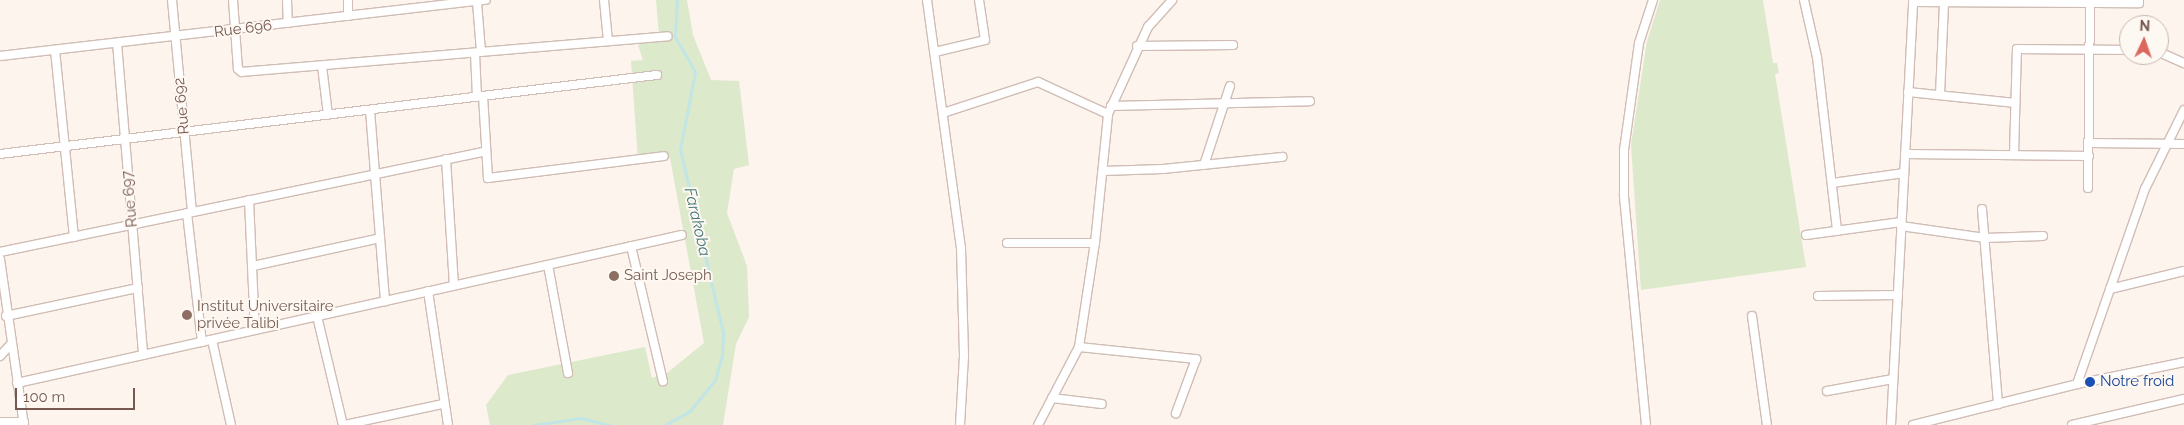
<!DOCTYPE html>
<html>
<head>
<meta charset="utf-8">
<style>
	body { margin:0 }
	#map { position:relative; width:2184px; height:425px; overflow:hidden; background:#fcf4ed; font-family:Raleway,sans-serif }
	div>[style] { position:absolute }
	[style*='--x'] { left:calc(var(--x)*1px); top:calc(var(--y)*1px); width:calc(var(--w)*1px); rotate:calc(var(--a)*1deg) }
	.green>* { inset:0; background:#dce9cb }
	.stream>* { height:2.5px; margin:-1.25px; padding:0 1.25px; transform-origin:1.25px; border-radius:1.25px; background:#c2e5e5 }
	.roads { filter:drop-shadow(1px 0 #d0bdb5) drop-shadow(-1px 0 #d0bdb5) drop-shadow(0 1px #d0bdb5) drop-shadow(0 -1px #d0bdb5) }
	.minor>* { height:8px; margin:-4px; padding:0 4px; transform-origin:4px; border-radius:4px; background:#fff }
	.dots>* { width:14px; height:14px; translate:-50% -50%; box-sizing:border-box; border:2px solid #fef8f3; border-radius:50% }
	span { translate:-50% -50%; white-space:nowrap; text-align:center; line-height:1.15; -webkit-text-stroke:4px #fef8f3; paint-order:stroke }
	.street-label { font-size:15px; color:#765850 }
	.education-label { font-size:15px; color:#785e54 }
	.left { translate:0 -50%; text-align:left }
	.transit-label { font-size:15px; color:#164399 }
	.water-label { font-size:16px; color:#447879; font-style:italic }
	.north { position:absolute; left:2119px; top:15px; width:50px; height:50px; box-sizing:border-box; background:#fef8f3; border:1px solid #c8b8b2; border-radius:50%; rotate:3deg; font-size:14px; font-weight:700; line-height:20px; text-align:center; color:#765850 }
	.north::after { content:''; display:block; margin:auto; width:18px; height:22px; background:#dc675c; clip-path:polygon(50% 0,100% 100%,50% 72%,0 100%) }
	.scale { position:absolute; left:15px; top:388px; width:120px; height:22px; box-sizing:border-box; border:2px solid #765850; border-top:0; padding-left:6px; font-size:15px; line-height:18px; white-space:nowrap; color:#765850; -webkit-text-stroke:4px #fef8f3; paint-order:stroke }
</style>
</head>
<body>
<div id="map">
	<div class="green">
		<div style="clip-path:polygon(656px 0,687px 0,693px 35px,711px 80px,739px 81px,749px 165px,734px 169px,727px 213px,747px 266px,749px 317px,736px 344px,723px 425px,490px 425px,486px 405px,508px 375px,645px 347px,652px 378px,667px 373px,704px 343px,670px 158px,638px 161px,631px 61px,643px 60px,638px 45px,659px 36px)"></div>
		<div style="clip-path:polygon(1660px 0,1763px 0,1773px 63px,1777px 63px,1779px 73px,1775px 74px,1806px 267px,1641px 290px,1631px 145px,1647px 41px)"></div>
	</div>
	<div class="stream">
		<div style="--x:534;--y:425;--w:48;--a:-8.5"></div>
		<div style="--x:581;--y:418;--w:30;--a:14"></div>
		<div style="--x:665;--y:425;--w:29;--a:-29"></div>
		<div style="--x:690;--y:411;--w:40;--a:-51"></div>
		<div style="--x:715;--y:380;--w:26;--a:-74"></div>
		<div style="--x:722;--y:355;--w:22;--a:-87"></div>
		<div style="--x:723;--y:333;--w:188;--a:-103.2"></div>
		<div style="--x:680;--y:150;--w:79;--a:-79.1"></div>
		<div style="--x:695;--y:72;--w:40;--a:-119.7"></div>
		<div style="--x:675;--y:37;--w:37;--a:-87"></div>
	</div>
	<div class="roads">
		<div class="minor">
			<div style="--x:172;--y:0;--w:213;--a:84.6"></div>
			<div style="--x:233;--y:0;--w:69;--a:85.9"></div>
			<div style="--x:238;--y:69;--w:5;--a:37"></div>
			<div style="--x:242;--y:72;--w:427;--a:-4.8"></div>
			<div style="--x:287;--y:0;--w:23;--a:88"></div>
			<div style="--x:348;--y:0;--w:16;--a:90"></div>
			<div style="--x:604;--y:0;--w:41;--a:84.4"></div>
			<div style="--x:927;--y:0;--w:250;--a:82.2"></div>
			<div style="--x:961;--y:248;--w:108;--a:88.4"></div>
			<div style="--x:964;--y:356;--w:69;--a:93.3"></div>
			<div style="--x:1804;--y:0;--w:58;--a:77.2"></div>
			<div style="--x:1817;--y:57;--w:175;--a:83.4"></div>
			<div style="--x:477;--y:2;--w:50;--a:85.4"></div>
			<div style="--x:1913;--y:2;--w:226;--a:0.3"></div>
			<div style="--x:2139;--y:3;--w:3;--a:-90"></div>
			<div style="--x:117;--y:43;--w:313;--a:85.2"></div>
			<div style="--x:1137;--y:46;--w:96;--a:-0.6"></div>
			<div style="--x:55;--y:50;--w:188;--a:84.2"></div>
			<div style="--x:935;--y:52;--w:51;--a:-13.5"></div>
			<div style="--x:985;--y:40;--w:40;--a:-98.5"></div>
			<div style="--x:2159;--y:52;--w:27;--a:24"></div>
			<div style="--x:475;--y:53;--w:44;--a:87.4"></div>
			<div style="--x:0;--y:56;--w:489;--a:-6.6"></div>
			<div style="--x:322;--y:66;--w:49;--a:83"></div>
			<div style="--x:1908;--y:92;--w:108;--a:5.9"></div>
			<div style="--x:1940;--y:95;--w:93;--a:-87.5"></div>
			<div style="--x:483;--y:96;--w:82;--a:86.5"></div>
			<div style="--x:488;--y:178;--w:177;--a:-7.1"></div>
			<div style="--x:1111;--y:106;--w:199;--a:-1.4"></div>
			<div style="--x:370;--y:110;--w:192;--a:85.5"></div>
			<div style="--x:943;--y:113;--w:100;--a:-18.1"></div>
			<div style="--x:1038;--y:82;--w:77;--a:24.6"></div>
			<div style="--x:2089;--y:143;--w:95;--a:0.6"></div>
			<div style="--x:0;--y:154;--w:662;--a:-6.86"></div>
			<div style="--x:1905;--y:154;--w:184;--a:0.6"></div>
			<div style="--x:2014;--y:155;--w:106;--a:-88.4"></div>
			<div style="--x:2017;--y:49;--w:112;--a:0.5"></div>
			<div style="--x:446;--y:159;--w:126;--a:86.4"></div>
			<div style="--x:1204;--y:165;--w:83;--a:-71.8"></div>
			<div style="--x:1103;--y:171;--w:60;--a:-1.9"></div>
			<div style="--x:1163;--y:169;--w:120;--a:-5.8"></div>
			<div style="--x:1832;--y:183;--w:73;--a:-7.9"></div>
			<div style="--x:2088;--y:188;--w:188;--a:-89.4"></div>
			<div style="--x:249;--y:200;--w:130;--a:87.4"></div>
			<div style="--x:1982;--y:209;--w:196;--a:85.3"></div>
			<div style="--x:187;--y:213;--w:130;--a:83.4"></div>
			<div style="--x:1901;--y:226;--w:85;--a:8.1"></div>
			<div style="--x:1985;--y:238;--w:58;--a:-2"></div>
			<div style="--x:1806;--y:235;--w:96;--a:-7.8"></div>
			<div style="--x:1007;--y:243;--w:88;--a:0"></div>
			<div style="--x:631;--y:246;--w:139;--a:76.7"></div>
			<div style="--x:0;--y:252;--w:496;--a:-11.7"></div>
			<div style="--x:0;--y:259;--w:168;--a:81.8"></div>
			<div style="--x:548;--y:265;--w:110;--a:79.5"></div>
			<div style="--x:253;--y:266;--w:130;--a:-12.4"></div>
			<div style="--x:2110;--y:289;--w:76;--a:-13.7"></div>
			<div style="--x:428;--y:291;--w:135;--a:81.5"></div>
			<div style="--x:1818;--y:296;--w:80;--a:-0.7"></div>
			<div style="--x:6;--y:316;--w:135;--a:-12"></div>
			<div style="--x:317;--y:316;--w:112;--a:76.6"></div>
			<div style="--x:1752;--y:316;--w:110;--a:82.2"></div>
			<div style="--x:212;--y:340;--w:87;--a:77.4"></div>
			<div style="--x:1079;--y:347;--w:118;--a:5.9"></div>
			<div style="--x:1196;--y:359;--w:58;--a:110.3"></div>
			<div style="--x:0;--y:356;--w:16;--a:-47"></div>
			<div style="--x:17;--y:383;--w:681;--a:-12.55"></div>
			<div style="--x:2077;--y:384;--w:207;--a:-70.8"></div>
			<div style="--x:2145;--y:189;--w:88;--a:-63.7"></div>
			<div style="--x:1827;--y:391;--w:67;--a:-10.3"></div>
			<div style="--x:1052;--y:398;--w:50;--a:6.8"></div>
			<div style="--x:0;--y:422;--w:24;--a:0"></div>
			<div style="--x:344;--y:425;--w:101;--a:-12"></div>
			<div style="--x:1038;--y:425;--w:88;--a:-62.3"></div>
			<div style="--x:1079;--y:347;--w:105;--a:-81.3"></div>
			<div style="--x:1095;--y:243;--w:130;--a:-84.2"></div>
			<div style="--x:1108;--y:114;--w:96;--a:-65.3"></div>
			<div style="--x:1148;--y:27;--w:36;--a:-48"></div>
			<div style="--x:1646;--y:425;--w:231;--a:-95.5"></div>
			<div style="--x:1624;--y:195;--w:45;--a:-90"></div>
			<div style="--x:1624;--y:150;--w:108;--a:-82"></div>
			<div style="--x:1639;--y:43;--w:45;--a:-72"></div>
			<div style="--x:1891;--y:425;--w:426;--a:-87"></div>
			<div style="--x:1913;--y:425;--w:169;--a:-14"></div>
			<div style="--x:2077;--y:384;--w:109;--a:-11.6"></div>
			<div style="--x:2072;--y:425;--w:115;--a:-13.1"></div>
		</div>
	</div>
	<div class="dots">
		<div style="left:614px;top:276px;background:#8d6e63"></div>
		<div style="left:187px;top:315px;background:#8d6e63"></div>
		<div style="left:2090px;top:382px;background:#1a4fb4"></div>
	</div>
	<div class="street-label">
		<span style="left:243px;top:29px;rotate:-7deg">Rue 696</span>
		<span style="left:182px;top:106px;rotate:-95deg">Rue 692</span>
		<span style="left:130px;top:199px;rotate:-95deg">Rue 697</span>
	</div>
	<div class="education-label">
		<span class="left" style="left:624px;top:276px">Saint Joseph</span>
		<span class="left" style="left:197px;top:315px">Institut Universitaire<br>privée Talibi</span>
	</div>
	<div class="transit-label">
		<span class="left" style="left:2100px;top:382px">Notre froid</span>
	</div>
	<div class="water-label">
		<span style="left:697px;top:222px;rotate:77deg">Farakoba</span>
	</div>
	<div class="north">N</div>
	<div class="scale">100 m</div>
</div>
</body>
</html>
